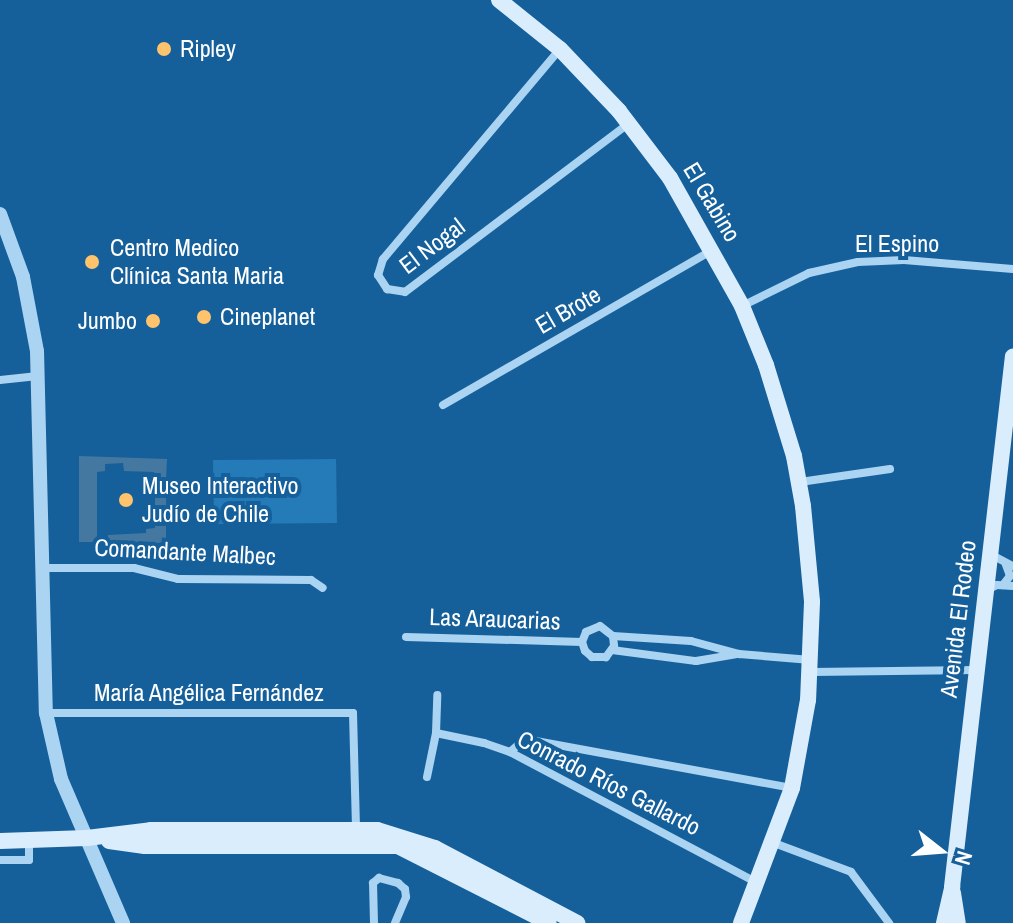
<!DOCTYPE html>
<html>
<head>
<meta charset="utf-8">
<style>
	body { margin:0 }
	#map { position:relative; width:1013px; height:923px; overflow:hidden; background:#15609b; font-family:"Archivo Narrow",sans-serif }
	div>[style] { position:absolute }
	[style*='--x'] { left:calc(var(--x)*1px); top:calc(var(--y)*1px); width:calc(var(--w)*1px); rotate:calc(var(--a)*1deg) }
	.green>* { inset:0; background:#257ab8 }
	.water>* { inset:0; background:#4478a1 }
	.minor>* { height:8px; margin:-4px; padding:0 4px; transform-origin:4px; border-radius:4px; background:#abd4f3 }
	.tertiary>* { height:14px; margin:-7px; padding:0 7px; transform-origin:7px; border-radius:7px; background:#abd4f3 }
	.secondary>* { height:16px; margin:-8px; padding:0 8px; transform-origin:8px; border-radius:8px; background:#daedfc }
	.dots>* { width:22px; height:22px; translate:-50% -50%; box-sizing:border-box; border:4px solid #15609b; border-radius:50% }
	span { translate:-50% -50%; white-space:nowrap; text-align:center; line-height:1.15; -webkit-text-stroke:8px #15609b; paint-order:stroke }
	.poi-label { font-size:24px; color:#fff }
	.left { translate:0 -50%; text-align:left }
	.right { translate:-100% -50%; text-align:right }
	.street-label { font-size:24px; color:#fff }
	.north { position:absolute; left:901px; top:811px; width:80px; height:80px; -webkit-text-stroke:6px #15609b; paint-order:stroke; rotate:107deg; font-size:22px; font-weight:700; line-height:32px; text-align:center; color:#fff }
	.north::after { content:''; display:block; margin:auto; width:28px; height:36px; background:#fff; clip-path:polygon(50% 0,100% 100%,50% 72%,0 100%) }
</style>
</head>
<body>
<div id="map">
	<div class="green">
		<div style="clip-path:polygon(336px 459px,337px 523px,214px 524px,213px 460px)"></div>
	</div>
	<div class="water">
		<div style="clip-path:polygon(79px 456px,167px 459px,166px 480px,155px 480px,154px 472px,124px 471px,123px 463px,105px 464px,105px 471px,97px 472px,97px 542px,79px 542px)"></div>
		<div style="clip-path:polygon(155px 496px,166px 496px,166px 543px,108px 543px,108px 535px,146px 533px,146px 529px,155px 528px)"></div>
	</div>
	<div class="minor">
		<div style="--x:560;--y:49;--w:275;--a:130.1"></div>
		<div style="--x:383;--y:259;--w:17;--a:107"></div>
		<div style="--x:378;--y:275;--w:17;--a:57"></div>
		<div style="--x:387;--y:289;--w:18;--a:9"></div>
		<div style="--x:405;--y:292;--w:279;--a:-37"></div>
		<div style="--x:742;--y:306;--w:75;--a:-26.2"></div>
		<div style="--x:809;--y:273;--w:50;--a:-12.7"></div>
		<div style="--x:858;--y:262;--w:46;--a:-2.5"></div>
		<div style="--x:904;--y:260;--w:109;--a:4.7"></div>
		<div style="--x:0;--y:380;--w:38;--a:-6"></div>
		<div style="--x:443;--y:405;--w:311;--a:-29.9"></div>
		<div style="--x:800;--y:482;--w:91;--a:-8.2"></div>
		<div style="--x:990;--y:554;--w:26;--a:28"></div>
		<div style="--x:41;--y:568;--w:93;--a:0"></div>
		<div style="--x:134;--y:568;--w:45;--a:14"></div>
		<div style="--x:178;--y:579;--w:133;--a:0.4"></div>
		<div style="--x:311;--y:580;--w:14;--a:34"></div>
		<div style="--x:1003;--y:585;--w:11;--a:-52"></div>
		<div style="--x:1010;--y:576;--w:12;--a:-110"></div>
		<div style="--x:986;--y:590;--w:12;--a:-24"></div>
		<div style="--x:997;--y:585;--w:16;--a:4"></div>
		<div style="--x:613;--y:636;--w:10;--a:84"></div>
		<div style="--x:614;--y:646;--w:14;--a:126"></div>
		<div style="--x:606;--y:657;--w:14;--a:180"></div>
		<div style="--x:592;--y:657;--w:9;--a:-139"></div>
		<div style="--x:585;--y:651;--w:9;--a:-108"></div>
		<div style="--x:582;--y:642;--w:11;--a:-68"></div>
		<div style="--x:586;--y:632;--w:15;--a:-23"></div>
		<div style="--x:600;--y:626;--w:16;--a:38"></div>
		<div style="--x:613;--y:636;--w:78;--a:3.7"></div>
		<div style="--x:691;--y:641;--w:50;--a:15.2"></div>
		<div style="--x:739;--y:654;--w:72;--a:4.8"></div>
		<div style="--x:406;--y:637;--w:176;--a:1.6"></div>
		<div style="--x:612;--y:650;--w:85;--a:7.5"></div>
		<div style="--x:696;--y:661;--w:43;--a:-9.5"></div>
		<div style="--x:811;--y:672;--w:165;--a:-0.7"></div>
		<div style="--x:46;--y:713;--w:307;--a:0"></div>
		<div style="--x:353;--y:713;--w:115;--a:88.5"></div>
		<div style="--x:436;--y:733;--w:38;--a:-88"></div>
		<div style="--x:510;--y:752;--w:20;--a:-41"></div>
		<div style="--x:525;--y:739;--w:271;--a:10.4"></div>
		<div style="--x:427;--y:777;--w:45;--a:-78.4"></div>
		<div style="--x:436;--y:733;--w:49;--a:11.8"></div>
		<div style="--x:484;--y:743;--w:28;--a:19"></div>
		<div style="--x:510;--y:752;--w:278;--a:27.9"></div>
		<div style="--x:774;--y:843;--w:82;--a:20.6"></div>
		<div style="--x:851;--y:872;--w:64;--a:53.3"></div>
		<div style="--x:0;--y:860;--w:29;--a:0"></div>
		<div style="--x:29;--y:860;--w:19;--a:-90"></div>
		<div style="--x:374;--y:923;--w:40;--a:-91.4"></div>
		<div style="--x:373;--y:883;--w:8;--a:-40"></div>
		<div style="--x:379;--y:878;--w:20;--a:15"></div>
		<div style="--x:398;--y:883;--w:9;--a:41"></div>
		<div style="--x:405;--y:889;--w:8;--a:83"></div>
		<div style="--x:406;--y:897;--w:28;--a:113"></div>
	</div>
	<div class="tertiary">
		<div style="--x:0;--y:214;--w:67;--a:69.9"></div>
		<div style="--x:23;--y:277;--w:75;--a:79.3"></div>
		<div style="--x:37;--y:351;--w:362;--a:88.6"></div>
		<div style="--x:46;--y:713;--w:68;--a:77.2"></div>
		<div style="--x:61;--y:779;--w:157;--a:66.7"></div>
	</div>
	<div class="secondary">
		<div style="--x:499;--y:0;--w:78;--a:38.8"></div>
		<div style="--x:560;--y:49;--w:86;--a:46.4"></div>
		<div style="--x:619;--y:111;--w:84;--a:52.7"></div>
		<div style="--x:670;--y:178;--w:147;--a:60.6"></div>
		<div style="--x:742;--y:306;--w:64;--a:67.9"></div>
		<div style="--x:766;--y:365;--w:95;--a:72.9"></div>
		<div style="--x:794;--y:456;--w:51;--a:79.8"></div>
		<div style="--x:803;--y:506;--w:96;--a:84.6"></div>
		<div style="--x:812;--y:602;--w:98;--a:92.3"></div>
		<div style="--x:808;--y:700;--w:89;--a:100.3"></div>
		<div style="--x:792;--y:788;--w:144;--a:110.7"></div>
		<div style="--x:0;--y:841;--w:87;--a:-2"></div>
		<div style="--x:87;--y:838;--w:64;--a:-7.1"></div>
		<div style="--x:151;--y:830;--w:226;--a:0"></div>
		<div style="--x:377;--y:830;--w:61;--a:17.2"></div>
		<div style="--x:435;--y:848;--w:161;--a:27.8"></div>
		<div style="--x:109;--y:841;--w:36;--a:8"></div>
		<div style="--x:145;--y:846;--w:253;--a:0"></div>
		<div style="--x:398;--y:846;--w:169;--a:27"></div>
		<div style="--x:953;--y:893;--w:30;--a:81"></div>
		<div style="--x:944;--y:923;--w:37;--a:-77"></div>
		<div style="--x:952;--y:887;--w:534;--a:-83.45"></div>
	</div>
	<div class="dots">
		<div style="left:164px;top:49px;background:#ffc36d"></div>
		<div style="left:92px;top:262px;background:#ffc36d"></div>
		<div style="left:204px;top:317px;background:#ffc36d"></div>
		<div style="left:153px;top:321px;background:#ffc36d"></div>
		<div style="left:126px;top:500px;background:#ffc36d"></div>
	</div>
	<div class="poi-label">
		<span class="left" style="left:180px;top:49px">Ripley</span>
		<span class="left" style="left:110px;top:262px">Centro Medico<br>Clínica Santa Maria</span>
		<span class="left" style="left:220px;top:317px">Cineplanet</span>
		<span class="right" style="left:137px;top:321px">Jumbo</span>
		<span class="left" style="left:142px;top:500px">Museo Interactivo<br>Judío de Chile</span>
	</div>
	<div class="street-label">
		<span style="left:712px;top:202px;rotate:59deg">El Gabino</span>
		<span style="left:897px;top:244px">El Espino</span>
		<span style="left:432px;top:246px;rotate:-37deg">El Nogal</span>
		<span style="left:568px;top:310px;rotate:-30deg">El Brote</span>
		<span style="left:185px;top:552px;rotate:3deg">Comandante Malbec</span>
		<span style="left:495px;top:619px;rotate:2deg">Las Araucarias</span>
		<span style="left:958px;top:619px;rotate:-83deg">Avenida El Rodeo</span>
		<span style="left:209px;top:693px">María Angélica Fernández</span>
		<span style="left:609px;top:783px;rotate:27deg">Conrado Ríos Gallardo</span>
	</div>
	<div class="north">N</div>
</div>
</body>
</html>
